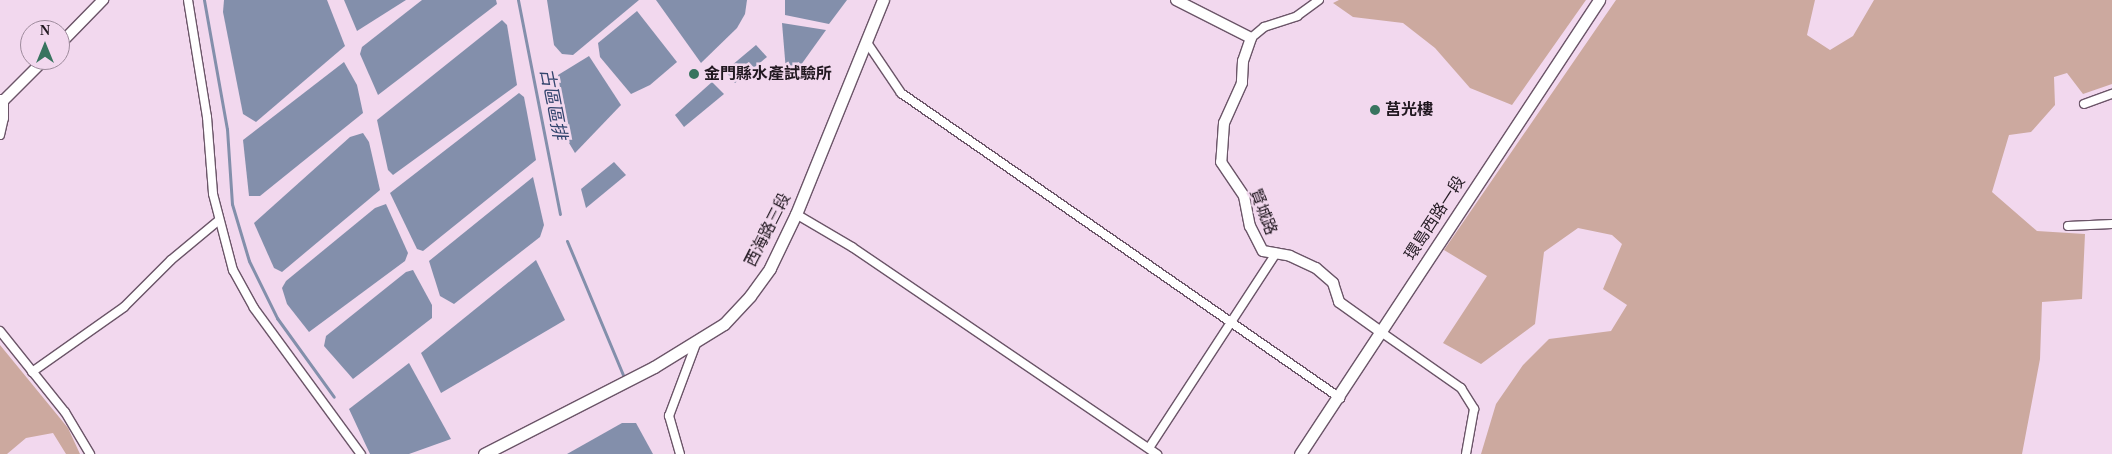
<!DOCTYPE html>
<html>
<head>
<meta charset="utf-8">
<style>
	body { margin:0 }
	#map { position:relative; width:2112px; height:454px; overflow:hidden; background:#f2d8ee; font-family:"Times New Roman","Noto Sans TC",serif }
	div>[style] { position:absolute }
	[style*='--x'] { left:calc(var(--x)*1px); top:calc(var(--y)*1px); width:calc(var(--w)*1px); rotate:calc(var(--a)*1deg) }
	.forest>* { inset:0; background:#cca99f }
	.water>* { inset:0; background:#838fab }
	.stream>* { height:3px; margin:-1.5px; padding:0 1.5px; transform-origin:1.5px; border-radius:1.5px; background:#838fab }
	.roads { filter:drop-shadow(1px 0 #6b5568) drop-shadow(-1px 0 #6b5568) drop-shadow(0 1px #6b5568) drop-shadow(0 -1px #6b5568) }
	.minor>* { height:8px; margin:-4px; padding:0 4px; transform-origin:4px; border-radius:4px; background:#fff }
	.tertiary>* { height:10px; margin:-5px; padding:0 5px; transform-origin:5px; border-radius:5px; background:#fff }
	.secondary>* { height:11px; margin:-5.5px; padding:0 5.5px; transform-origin:5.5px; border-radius:5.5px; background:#fff }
	.dots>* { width:14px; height:14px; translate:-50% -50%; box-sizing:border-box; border:2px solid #f2d8ee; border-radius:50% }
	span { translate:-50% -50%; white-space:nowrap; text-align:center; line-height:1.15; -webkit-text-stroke:5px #f2d8ee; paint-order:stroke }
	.poi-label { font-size:16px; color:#211820; font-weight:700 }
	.left { translate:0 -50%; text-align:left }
	.street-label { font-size:16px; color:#211820 }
	.water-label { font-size:18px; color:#32446d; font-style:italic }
	.north { position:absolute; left:20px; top:20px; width:50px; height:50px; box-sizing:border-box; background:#f2d8ee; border:1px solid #9e8b9c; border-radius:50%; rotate:0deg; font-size:14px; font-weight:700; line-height:20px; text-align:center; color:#211820 }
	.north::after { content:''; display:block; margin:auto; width:18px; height:22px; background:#38745f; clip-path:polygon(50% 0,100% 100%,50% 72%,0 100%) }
</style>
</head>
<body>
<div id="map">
	<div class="forest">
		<div style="clip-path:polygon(1339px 0,1586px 0,1512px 105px,1470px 88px,1435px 48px,1403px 23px,1353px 17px,1333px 3px)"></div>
		<div style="clip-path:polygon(1616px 0,1815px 0,1807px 35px,1830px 50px,1853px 36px,1874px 0,2112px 0,2112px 84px,2083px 94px,2067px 73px,2054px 77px,2055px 105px,2031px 132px,2009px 135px,1992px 192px,2037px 231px,2085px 234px,2082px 299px,2042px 302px,2040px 359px,2022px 454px,1481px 454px,1496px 404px,1523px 365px,1549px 339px,1611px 331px,1627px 305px,1603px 289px,1622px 244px,1612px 235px,1578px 228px,1544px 252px,1535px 324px,1481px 364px,1443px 343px,1487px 276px,1444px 250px)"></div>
		<div style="clip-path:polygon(0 345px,68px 428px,80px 454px,66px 454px,53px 433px,26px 438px,7px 454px,0 454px)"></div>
	</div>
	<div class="water">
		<div style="clip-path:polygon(224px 0,327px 0,345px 46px,256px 122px,243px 114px,223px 12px)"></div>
		<div style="clip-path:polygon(344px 0,406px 0,357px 31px)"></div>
		<div style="clip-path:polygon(422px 0,496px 0,497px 4px,378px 95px,360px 54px,362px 47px)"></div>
		<div style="clip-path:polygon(547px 0,639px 0,573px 55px,562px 54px,554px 45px)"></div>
		<div style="clip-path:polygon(656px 0,747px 0,745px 14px,737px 28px,701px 63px)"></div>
		<div style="clip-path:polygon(785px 0,847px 0,829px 24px,785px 15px)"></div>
		<div style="clip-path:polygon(637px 11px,677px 62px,650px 85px,631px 94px,600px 57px,598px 43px)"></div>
		<div style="clip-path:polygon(502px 20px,507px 25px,517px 85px,393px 175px,388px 170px,377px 120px)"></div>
		<div style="clip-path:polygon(782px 23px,826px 30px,793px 76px,786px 71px)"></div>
		<div style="clip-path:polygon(756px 45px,767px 57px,735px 83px,725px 71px)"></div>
		<div style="clip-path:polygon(589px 56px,621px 105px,575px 153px,569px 143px,558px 75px)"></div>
		<div style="clip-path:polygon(344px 62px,357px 85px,363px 113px,260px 196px,249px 196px,243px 140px)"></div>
		<div style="clip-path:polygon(712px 82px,724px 94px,684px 127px,675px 115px)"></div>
		<div style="clip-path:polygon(519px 93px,524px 97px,536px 160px,423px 251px,417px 249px,390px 193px)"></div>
		<div style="clip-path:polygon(363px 133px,369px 142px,380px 190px,282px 272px,274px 268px,254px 223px,350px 137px)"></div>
		<div style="clip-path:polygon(614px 162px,626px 175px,586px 208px,581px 189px)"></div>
		<div style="clip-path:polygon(533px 177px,544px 225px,540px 237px,454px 304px,440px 296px,429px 261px)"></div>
		<div style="clip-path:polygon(386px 204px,408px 253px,405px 261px,309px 332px,287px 304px,282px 288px,286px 281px,375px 208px)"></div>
		<div style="clip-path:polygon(536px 260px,565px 320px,441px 393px,421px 353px)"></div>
		<div style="clip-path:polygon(413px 270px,432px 305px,432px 318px,353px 379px,324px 346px,326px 336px,406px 272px)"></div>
		<div style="clip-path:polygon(409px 363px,451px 439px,409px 454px,370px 454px,349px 409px)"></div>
		<div style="clip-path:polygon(622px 423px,636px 423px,653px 454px,567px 454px)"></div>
	</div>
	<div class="stream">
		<div style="--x:204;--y:0;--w:131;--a:79.9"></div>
		<div style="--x:227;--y:129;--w:75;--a:86.2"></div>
		<div style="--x:232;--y:204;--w:59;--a:73.4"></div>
		<div style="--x:249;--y:261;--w:64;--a:63.8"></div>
		<div style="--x:277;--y:318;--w:97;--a:54.2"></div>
		<div style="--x:518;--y:0;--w:218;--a:78.9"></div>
		<div style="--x:567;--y:241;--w:145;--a:67.3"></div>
	</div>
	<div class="roads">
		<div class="minor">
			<div style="--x:188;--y:0;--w:119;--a:80.8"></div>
			<div style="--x:207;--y:117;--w:77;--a:85.5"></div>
			<div style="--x:213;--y:194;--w:79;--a:75.3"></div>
			<div style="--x:233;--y:270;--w:43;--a:61.1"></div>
			<div style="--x:254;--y:308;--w:181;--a:53.8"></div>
			<div style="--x:1251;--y:38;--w:17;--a:-40"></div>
			<div style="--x:1264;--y:27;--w:35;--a:-18"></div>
			<div style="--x:1297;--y:16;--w:27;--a:-36"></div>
			<div style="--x:868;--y:44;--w:59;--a:56"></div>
			<div style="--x:901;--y:93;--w:535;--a:34.79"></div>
			<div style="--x:2084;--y:104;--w:30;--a:-20"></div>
			<div style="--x:0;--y:135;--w:17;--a:-77"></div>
			<div style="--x:4;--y:118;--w:18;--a:-90"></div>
			<div style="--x:796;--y:214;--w:65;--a:30.5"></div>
			<div style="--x:852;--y:247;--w:369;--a:34.2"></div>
			<div style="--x:2068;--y:226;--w:44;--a:-2.6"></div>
			<div style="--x:0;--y:331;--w:104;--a:51.3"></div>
			<div style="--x:65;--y:412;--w:49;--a:59.2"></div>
			<div style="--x:1381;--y:332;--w:98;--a:35"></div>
			<div style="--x:1461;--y:388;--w:25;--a:58"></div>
			<div style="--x:1474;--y:409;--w:46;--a:100.1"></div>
			<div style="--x:32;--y:372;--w:113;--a:-35.2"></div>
			<div style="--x:124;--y:307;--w:66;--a:-45"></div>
			<div style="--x:171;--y:260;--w:61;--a:-39.7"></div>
			<div style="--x:1149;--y:448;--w:233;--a:-56.9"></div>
			<div style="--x:680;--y:454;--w:40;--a:-106"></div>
			<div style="--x:669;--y:416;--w:80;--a:-69.5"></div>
		</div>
		<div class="tertiary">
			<div style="--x:1176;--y:0;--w:84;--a:26.9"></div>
			<div style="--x:1251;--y:38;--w:24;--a:109"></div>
			<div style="--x:1243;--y:61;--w:22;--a:93"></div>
			<div style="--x:1242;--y:83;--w:44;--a:114.2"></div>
			<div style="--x:1224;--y:123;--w:39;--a:94"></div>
			<div style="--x:1221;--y:162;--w:41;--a:55.9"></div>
			<div style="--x:1244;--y:196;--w:31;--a:79"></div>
			<div style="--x:1250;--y:226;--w:28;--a:63"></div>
			<div style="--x:1263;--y:251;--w:27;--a:10"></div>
			<div style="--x:1290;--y:256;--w:29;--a:25"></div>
			<div style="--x:1316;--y:268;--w:23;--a:41"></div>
			<div style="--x:1333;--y:283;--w:20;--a:72"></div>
			<div style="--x:1339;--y:302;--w:52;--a:35.5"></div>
			<div style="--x:60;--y:44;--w:62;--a:-45.7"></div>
			<div style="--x:0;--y:100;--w:4;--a:0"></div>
			<div style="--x:4;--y:100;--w:57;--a:-45"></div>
		</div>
		<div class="secondary">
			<div style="--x:484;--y:454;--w:191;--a:-27.1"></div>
			<div style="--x:654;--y:367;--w:82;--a:-31.6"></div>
			<div style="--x:724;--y:324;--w:38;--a:-47"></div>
			<div style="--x:750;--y:296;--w:34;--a:-54"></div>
			<div style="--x:770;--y:268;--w:60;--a:-64.3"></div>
			<div style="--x:796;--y:214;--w:231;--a:-67.9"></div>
			<div style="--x:1300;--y:454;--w:544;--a:-56.63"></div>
		</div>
	</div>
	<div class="dots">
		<div style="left:694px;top:74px;background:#38745f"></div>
		<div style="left:1375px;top:110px;background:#38745f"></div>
	</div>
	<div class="poi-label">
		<span class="left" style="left:704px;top:74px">金門縣水產試驗所</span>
		<span class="left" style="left:1385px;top:110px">莒光樓</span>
	</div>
	<div class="street-label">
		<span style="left:1263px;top:212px;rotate:69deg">賢城路</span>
		<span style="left:1435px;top:218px;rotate:-57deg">環島西路一段</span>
		<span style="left:768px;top:230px;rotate:-63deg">西海路三段</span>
	</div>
	<div class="water-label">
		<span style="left:553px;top:104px;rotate:79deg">古區區排</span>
	</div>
	<div class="north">N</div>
</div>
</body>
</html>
